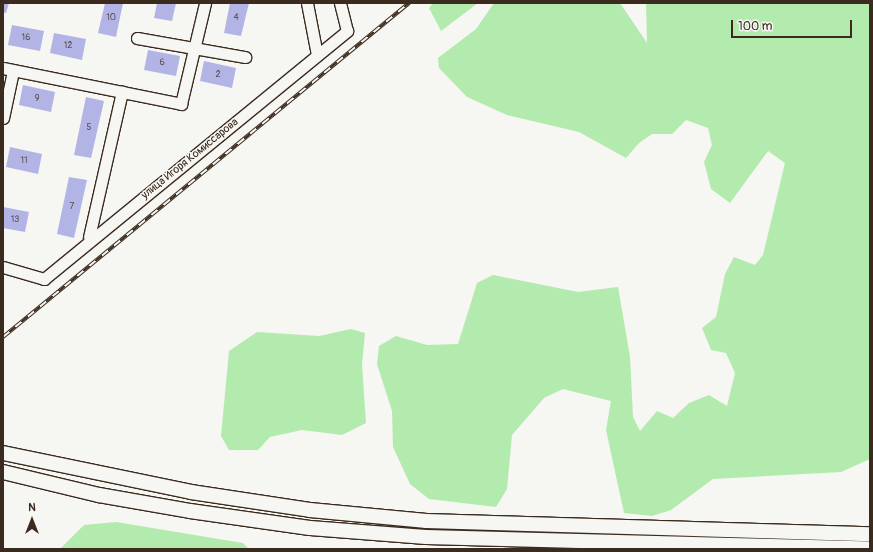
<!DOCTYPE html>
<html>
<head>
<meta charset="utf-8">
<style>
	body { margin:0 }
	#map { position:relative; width:873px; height:552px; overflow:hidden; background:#f6f6f2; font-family:Pangolin,sans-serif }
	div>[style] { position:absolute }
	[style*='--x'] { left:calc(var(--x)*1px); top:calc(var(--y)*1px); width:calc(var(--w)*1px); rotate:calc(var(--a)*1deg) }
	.green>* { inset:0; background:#b3eaae }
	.building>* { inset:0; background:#b3b4e6 }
	.roads { filter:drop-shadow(1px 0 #3b2a1e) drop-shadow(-1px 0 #3b2a1e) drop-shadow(0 1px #3b2a1e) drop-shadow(0 -1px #3b2a1e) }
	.minor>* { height:11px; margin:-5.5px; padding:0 5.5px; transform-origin:5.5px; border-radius:5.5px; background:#f6f6f2 }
	.major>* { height:14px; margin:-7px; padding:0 7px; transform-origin:7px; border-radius:7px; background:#f6f6f2 }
	.rail>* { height:4px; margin-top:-2px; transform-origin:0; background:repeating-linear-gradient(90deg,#f6f6f2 0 8px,#3b2a1e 0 16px); box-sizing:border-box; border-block:1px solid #3b2a1e }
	span { translate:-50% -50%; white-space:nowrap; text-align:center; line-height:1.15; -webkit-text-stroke:3px #f6f6f2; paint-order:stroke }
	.number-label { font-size:9px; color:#594c50 }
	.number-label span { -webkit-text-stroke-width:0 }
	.street-label { font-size:11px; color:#3b2a1e }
	.frame { position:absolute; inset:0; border:4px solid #3b2a1e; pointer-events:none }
	.north { position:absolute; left:12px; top:500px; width:40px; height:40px; -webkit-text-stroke:3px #f6f6f2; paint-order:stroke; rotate:0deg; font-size:11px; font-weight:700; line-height:16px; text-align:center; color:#3b2a1e }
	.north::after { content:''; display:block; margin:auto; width:14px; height:18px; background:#3b2a1e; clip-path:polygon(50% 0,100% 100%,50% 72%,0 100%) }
	.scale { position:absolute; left:731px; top:20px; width:121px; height:18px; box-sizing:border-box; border:2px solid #3b2a1e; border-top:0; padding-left:5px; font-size:12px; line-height:14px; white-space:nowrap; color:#3b2a1e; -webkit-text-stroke:3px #f6f6f2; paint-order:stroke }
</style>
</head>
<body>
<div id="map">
	<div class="green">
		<div style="clip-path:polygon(433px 3px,478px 3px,441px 31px,429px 8px)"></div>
		<div style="clip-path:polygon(494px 3px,620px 3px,647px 43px,646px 3px,870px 3px,870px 459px,841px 472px,713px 479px,671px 510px,652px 516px,624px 513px,606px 430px,611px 401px,563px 389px,544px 398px,512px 435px,507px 489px,496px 507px,429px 499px,410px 484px,393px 447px,392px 411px,377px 364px,379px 346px,396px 336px,427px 345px,458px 344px,477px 283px,493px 275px,578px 292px,618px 287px,630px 357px,633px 417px,640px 431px,657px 411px,673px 418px,689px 403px,709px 395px,727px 406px,735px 373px,726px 353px,711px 350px,702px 328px,716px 317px,725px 274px,734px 257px,755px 265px,763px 255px,785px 163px,768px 151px,730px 203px,711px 189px,704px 162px,712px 145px,708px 128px,686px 120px,672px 134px,652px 134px,639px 143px,626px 158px,579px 132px,507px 115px,467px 97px,439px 68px,438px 58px,476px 29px)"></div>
		<div style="clip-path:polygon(351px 329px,365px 333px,362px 364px,366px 423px,342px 435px,302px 430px,270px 437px,258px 450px,229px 450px,221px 436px,229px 351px,257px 332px,319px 336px)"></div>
		<div style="clip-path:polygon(116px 522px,243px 543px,249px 549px,60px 549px,84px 525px)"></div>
	</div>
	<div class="building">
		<div style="clip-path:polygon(3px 3px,9px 3px,6px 13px,3px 12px)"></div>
		<div style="clip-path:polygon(105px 3px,123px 3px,116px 37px,98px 33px)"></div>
		<div style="clip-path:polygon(157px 3px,176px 3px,172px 21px,154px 18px)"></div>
		<div style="clip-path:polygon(230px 3px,249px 3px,241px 36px,224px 33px)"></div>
		<div style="clip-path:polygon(12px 25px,44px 31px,40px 51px,8px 45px)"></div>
		<div style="clip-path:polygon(54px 33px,86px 39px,82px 60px,50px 53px)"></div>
		<div style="clip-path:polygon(148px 50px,180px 56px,176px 76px,144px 70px)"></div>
		<div style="clip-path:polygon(204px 61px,236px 68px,232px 88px,200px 81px)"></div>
		<div style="clip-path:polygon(23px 85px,55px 92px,51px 112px,19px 105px)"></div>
		<div style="clip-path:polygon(86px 97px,104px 101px,91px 158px,74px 155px)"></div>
		<div style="clip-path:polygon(10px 147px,42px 154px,38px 174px,6px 167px)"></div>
		<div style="clip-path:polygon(69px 177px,87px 180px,74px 238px,57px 234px)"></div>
		<div style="clip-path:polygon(3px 207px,29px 212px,25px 232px,3px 228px)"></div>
	</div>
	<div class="roads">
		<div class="minor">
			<div style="--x:307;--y:3;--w:53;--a:79.1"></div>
			<div style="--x:137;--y:38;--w:110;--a:10"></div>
			<div style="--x:3;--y:68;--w:182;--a:11.4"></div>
			<div style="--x:181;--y:104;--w:104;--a:-76.6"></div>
			<div style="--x:3;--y:118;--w:48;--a:-78"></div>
			<div style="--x:89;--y:237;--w:149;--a:-77.2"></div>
			<div style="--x:3;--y:267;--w:43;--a:16.3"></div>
			<div style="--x:44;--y:279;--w:392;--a:-39.3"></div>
			<div style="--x:347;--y:31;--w:29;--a:-104"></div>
		</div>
		<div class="major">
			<div style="--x:3;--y:453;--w:192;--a:11.7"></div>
			<div style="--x:191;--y:492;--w:120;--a:8.6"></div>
			<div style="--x:310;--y:510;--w:117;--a:5.4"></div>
			<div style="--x:426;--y:521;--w:444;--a:1.7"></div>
			<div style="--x:3;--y:472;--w:99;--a:13.5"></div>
			<div style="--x:99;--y:495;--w:92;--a:10"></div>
			<div style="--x:190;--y:511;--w:121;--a:8.1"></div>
			<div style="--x:310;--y:528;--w:116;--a:4.4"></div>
			<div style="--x:426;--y:537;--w:444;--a:1.5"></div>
		</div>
	</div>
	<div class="rail">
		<div style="--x:3;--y:337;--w:526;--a:-39.44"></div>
	</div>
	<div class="number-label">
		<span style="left:111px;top:18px">10</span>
		<span style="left:236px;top:18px">4</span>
		<span style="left:26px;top:38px">16</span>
		<span style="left:68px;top:46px">12</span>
		<span style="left:162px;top:63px">6</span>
		<span style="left:218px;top:75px">2</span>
		<span style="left:37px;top:99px">9</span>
		<span style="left:89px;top:128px">5</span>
		<span style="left:24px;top:161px">11</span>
		<span style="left:72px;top:207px">7</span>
		<span style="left:15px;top:220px">13</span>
	</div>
	<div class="street-label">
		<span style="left:190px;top:159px;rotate:-39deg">улица Игоря Комиссарова</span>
	</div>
	<div class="frame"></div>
	<div class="north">N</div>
	<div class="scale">100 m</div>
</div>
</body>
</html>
